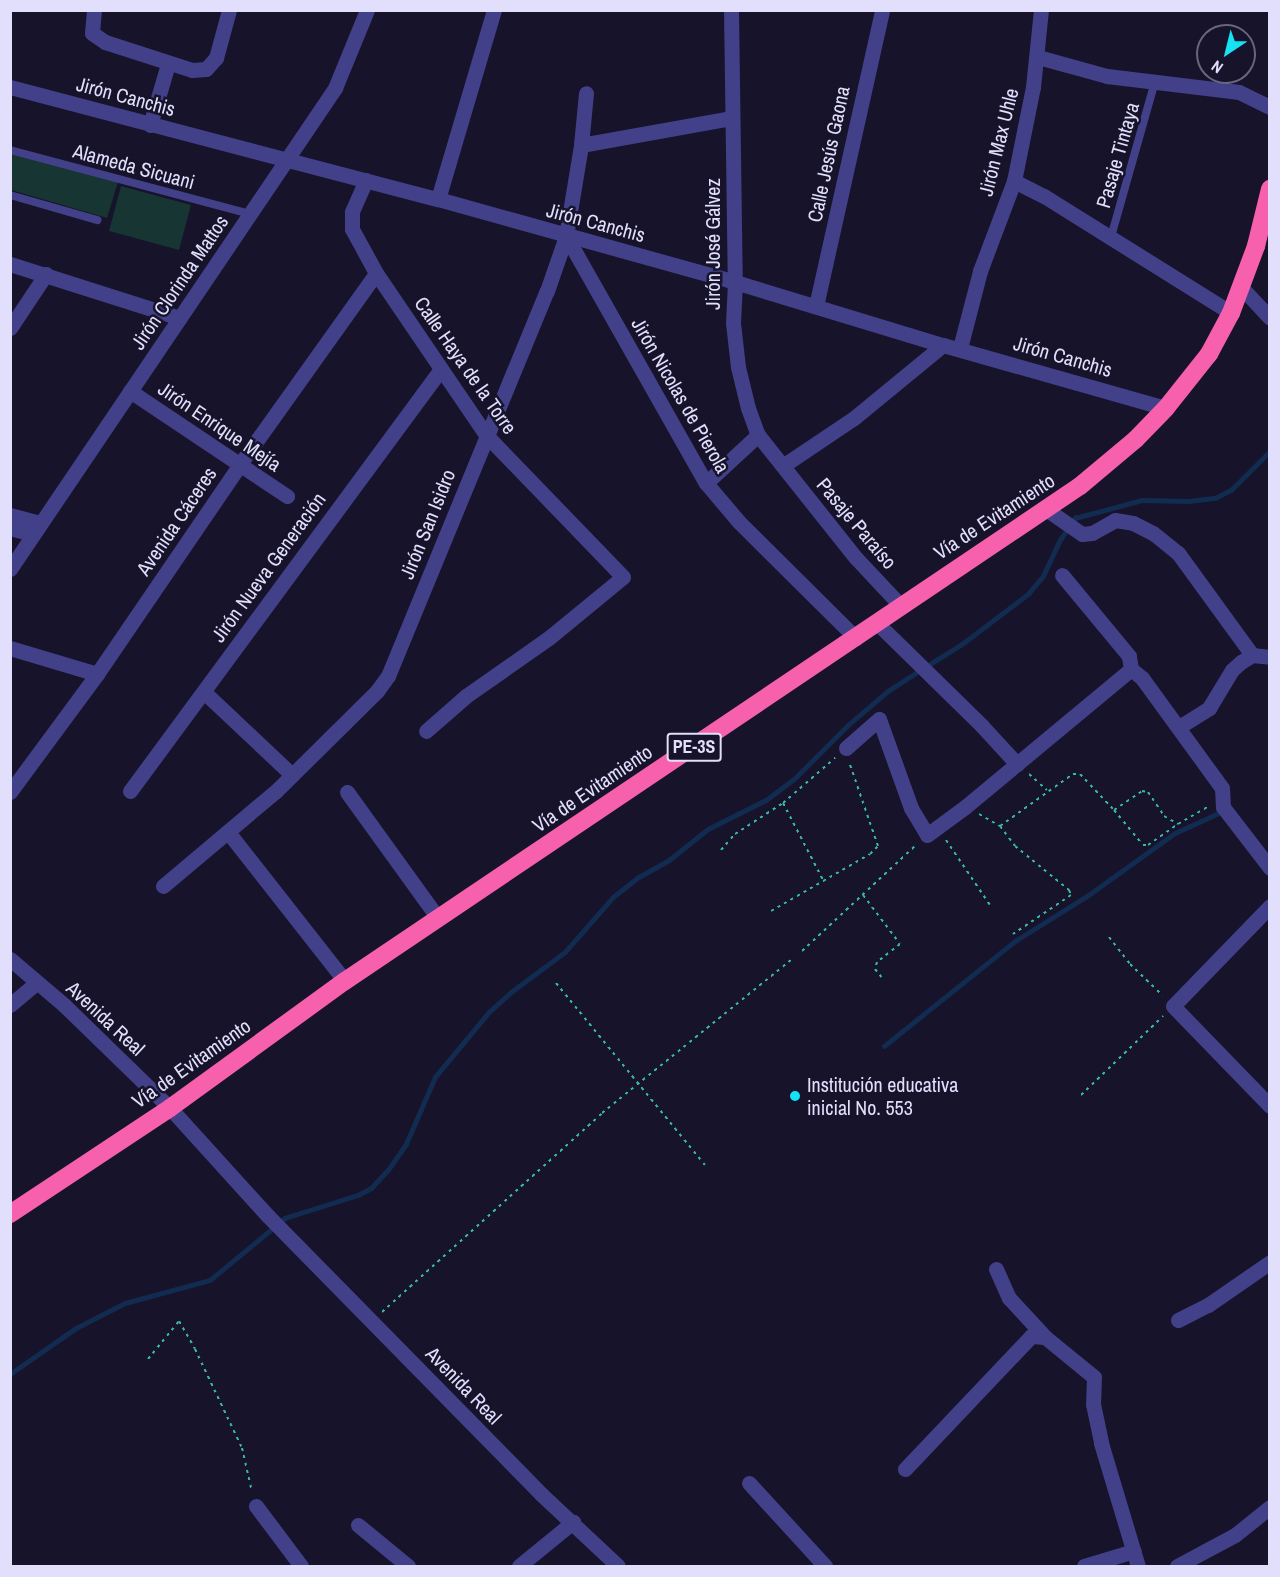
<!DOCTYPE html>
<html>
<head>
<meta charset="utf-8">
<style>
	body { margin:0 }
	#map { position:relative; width:1280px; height:1577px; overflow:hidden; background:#16132b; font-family:"Archivo Narrow",sans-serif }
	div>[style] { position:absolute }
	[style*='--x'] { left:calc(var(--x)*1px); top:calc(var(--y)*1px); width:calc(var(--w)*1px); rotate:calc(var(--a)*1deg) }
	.green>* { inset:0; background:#163533 }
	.stream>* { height:4.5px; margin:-2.25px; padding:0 2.25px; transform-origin:2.25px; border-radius:2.25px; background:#122b50 }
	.path>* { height:2px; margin-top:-1px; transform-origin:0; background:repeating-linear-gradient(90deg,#38b9ae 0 3px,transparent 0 7.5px) }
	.lane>* { height:8px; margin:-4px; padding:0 4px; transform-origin:4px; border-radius:4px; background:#424088 }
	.street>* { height:15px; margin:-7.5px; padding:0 7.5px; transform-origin:7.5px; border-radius:7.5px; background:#424088 }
	.highway>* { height:18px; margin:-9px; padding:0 9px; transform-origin:9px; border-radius:9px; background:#f760ac }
	.dots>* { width:16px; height:16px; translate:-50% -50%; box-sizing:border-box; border:3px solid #16132b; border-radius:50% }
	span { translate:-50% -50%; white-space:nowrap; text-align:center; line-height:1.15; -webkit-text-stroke:5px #16132b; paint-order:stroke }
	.shield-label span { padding:2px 4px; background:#16132b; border:2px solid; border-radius:4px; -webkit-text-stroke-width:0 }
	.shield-label { font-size:18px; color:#e2dffd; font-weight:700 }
	.street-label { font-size:20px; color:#e2dffd }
	.poi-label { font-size:20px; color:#e2dffd }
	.left { translate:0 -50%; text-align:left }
	.frame { position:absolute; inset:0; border:12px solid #e2dffd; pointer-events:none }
	.north { position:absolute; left:1196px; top:24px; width:60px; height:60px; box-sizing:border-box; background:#16132b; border:2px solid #68657f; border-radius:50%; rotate:215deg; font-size:16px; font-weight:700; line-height:24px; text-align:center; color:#e2dffd }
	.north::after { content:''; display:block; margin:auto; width:21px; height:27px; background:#15e2f3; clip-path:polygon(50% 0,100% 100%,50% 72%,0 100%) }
</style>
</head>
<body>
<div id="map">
	<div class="green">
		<div style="clip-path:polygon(10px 152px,118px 182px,107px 218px,11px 190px)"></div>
		<div style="clip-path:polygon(121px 186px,191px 205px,179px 250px,109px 231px)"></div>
	</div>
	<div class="stream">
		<div style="--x:927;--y:666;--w:41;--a:-32.2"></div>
		<div style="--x:962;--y:644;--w:83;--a:-37.1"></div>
		<div style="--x:1028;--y:594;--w:23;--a:-50"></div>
		<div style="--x:1043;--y:576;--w:40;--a:-65"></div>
		<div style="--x:1060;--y:540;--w:27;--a:-56"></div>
		<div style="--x:1075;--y:518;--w:69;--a:-15"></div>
		<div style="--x:1142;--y:500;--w:47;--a:1.2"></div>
		<div style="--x:1189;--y:501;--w:26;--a:-7"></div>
		<div style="--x:1215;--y:498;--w:18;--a:-27"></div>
		<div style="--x:1231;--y:490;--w:55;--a:-45"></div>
		<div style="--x:884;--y:1046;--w:168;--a:-38.7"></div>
		<div style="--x:1015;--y:941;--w:85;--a:-32"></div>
		<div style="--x:1087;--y:896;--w:108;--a:-35.6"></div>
		<div style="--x:1175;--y:833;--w:53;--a:-24.6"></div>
		<div style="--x:10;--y:1374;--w:80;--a:-34.9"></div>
		<div style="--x:76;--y:1328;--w:55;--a:-27"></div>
		<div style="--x:125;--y:1303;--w:88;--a:-15.1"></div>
		<div style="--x:210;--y:1280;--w:97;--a:-39.6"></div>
		<div style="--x:285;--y:1218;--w:77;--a:-17.5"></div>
		<div style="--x:358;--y:1195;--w:15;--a:-28"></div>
		<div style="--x:371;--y:1188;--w:25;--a:-47"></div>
		<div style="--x:388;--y:1170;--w:32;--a:-55"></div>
		<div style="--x:406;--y:1144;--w:73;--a:-66.6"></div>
		<div style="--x:435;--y:1077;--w:85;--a:-50.3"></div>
		<div style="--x:489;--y:1012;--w:30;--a:-42"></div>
		<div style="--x:511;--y:992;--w:67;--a:-36.5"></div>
		<div style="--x:565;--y:952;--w:73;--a:-48.9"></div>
		<div style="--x:613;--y:897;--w:31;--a:-38"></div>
		<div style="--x:637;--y:878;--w:37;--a:-29"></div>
		<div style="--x:669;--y:860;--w:50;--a:-38.5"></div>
		<div style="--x:708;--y:829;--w:65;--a:-26.6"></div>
		<div style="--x:766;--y:800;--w:38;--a:-37"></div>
		<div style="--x:796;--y:777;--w:74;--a:-45"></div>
		<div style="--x:848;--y:725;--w:52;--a:-40.4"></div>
		<div style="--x:888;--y:691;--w:38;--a:-33"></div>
	</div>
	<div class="path">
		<div style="--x:1029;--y:774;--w:24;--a:42"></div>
		<div style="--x:783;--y:803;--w:87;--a:62.5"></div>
		<div style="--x:1114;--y:810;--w:45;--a:50.4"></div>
		<div style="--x:1143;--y:845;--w:5;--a:0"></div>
		<div style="--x:1148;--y:845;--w:37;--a:-35"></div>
		<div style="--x:979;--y:814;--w:24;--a:30"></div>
		<div style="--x:1000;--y:826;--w:90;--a:-35.5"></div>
		<div style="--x:1073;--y:774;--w:7;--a:0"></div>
		<div style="--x:1080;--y:774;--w:50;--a:46.6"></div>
		<div style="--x:1114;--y:810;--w:34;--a:-34"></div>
		<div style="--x:1142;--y:791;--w:6;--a:9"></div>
		<div style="--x:1148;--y:792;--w:29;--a:56"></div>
		<div style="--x:1164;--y:816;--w:16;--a:30"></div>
		<div style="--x:1178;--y:824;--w:36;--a:-30"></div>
		<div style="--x:1000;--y:826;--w:25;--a:53"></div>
		<div style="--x:1015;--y:846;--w:70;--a:39.2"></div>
		<div style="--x:1069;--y:890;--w:5;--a:68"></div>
		<div style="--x:1071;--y:895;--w:70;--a:146.1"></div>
		<div style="--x:946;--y:840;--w:78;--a:55.9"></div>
		<div style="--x:721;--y:850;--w:21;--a:-49"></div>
		<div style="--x:735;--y:834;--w:57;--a:-32.9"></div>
		<div style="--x:783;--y:803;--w:69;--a:-40.9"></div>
		<div style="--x:863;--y:895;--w:61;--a:52.9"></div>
		<div style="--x:900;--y:944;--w:29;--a:142"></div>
		<div style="--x:877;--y:962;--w:7;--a:106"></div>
		<div style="--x:875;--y:969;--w:13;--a:51"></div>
		<div style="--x:771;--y:911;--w:114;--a:-29.9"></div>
		<div style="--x:870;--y:854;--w:11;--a:-45"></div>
		<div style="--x:878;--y:846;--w:89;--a:-109"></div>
		<div style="--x:1109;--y:937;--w:34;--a:52"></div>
		<div style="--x:1130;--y:964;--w:45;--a:44.1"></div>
		<div style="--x:802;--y:951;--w:156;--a:-42.9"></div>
		<div style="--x:556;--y:983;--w:235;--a:50.7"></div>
		<div style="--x:1081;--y:1095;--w:114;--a:-43.9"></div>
		<div style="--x:382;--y:1312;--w:297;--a:-42.1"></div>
		<div style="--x:602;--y:1113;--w:243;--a:-39"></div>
		<div style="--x:148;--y:1359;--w:49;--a:-50.8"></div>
		<div style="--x:179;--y:1321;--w:32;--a:60"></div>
		<div style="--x:195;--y:1349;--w:110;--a:64.6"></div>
		<div style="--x:242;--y:1448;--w:45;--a:77.2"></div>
	</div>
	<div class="lane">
		<div style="--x:10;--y:150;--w:248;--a:14.9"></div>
		<div style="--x:10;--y:195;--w:91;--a:16"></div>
		<div style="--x:1111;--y:237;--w:161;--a:-74.2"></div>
	</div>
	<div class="street">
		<div style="--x:94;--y:10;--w:23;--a:95"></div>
		<div style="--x:92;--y:33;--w:16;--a:35"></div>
		<div style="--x:105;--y:42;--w:91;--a:17.8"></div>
		<div style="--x:192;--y:70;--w:14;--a:-4"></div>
		<div style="--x:206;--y:69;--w:15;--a:-48"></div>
		<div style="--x:216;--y:58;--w:50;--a:-74.8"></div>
		<div style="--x:731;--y:10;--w:272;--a:89.2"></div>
		<div style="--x:735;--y:282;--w:41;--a:92.8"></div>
		<div style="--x:733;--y:323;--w:44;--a:83.5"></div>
		<div style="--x:738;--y:367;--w:42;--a:76.3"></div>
		<div style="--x:748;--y:408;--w:29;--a:70"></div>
		<div style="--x:758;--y:435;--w:157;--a:51.5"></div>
		<div style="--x:856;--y:558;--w:64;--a:46.9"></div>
		<div style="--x:1038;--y:57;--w:72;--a:15.4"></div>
		<div style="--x:1107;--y:76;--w:133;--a:6.9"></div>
		<div style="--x:1239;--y:92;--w:34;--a:26"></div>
		<div style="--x:10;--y:87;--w:442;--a:14.7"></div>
		<div style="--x:438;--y:199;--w:308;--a:15.6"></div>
		<div style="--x:735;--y:282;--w:217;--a:16.9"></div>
		<div style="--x:943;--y:345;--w:232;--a:15.8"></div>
		<div style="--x:150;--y:125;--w:64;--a:-73.6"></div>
		<div style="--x:581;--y:145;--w:152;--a:-10.2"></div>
		<div style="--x:366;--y:180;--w:35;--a:114"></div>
		<div style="--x:352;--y:212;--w:17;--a:90"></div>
		<div style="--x:352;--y:229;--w:50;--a:61.4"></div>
		<div style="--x:376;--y:273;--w:196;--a:55.8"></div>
		<div style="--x:486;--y:435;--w:197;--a:46"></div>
		<div style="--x:623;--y:577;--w:94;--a:140.6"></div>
		<div style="--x:550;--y:637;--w:103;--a:144.9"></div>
		<div style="--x:466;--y:696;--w:53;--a:138.8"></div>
		<div style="--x:1014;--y:181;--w:34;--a:27"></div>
		<div style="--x:1044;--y:196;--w:221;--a:32"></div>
		<div style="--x:438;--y:199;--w:197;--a:-73.5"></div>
		<div style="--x:566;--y:236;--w:284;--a:60.5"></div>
		<div style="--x:706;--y:483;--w:51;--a:49.8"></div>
		<div style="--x:739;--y:522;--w:165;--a:44.8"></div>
		<div style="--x:10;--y:264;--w:178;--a:17.6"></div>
		<div style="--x:1241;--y:287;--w:42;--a:46.9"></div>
		<div style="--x:816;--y:306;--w:303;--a:-77.4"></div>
		<div style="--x:10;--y:328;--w:65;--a:-56.3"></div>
		<div style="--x:960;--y:348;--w:80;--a:-75.4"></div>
		<div style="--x:980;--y:271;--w:96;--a:-69.3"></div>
		<div style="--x:1014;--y:181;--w:96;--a:-78.6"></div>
		<div style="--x:1033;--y:87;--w:77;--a:-84.1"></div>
		<div style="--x:130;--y:391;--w:189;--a:33.8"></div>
		<div style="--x:784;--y:465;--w:84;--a:-33.9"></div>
		<div style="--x:854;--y:418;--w:115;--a:-39.4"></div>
		<div style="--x:706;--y:483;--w:71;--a:-42.7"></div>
		<div style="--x:1046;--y:509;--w:44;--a:34.8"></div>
		<div style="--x:1082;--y:534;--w:10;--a:-6"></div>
		<div style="--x:1092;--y:533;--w:26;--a:-29"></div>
		<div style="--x:1115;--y:520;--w:18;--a:9"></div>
		<div style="--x:1133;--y:523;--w:22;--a:27"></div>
		<div style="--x:1153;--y:533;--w:32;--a:39"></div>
		<div style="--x:1178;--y:553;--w:126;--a:54"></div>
		<div style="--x:10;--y:515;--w:31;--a:15"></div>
		<div style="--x:10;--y:528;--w:24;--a:15"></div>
		<div style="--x:10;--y:569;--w:581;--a:-55.95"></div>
		<div style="--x:335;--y:88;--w:84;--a:-67.7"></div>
		<div style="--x:878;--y:624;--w:146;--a:44.4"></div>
		<div style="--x:982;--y:726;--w:52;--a:47.4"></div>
		<div style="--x:10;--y:648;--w:91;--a:16.6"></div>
		<div style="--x:1131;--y:669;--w:14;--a:39"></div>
		<div style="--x:1142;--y:678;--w:136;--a:54"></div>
		<div style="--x:1222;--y:788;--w:19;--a:87"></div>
		<div style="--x:1223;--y:807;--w:77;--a:52.4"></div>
		<div style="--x:204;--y:692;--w:121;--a:43.3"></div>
		<div style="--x:1179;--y:727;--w:36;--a:-32"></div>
		<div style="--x:1209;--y:708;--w:44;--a:-58.8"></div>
		<div style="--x:1232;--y:670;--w:12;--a:-42"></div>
		<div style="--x:1241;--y:662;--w:13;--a:-32"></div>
		<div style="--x:1252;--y:655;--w:18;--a:6"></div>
		<div style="--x:846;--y:748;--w:44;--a:-41.3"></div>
		<div style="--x:879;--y:719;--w:95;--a:70.2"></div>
		<div style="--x:911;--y:808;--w:31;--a:59"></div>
		<div style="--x:927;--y:835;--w:47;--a:-36.4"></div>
		<div style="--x:965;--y:807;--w:216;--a:-39.7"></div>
		<div style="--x:1131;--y:669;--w:13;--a:-99"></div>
		<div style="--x:1129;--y:656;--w:105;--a:-129.6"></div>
		<div style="--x:130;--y:791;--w:524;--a:-53.61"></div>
		<div style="--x:10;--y:792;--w:147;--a:-53.6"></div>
		<div style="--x:97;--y:674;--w:254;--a:-55.7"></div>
		<div style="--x:240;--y:464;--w:234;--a:-54.5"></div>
		<div style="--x:347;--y:792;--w:155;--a:54.2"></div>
		<div style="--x:228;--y:832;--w:189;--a:51.9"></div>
		<div style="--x:163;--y:886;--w:148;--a:-40.1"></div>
		<div style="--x:276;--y:791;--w:142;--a:-44.7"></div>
		<div style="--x:377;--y:691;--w:19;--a:-54"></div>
		<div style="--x:388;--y:676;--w:417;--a:-67.6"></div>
		<div style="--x:547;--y:291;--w:58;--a:-70.9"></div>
		<div style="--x:566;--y:236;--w:92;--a:-80.6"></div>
		<div style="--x:581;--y:145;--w:52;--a:-84.5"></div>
		<div style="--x:1270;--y:906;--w:139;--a:134.1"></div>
		<div style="--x:1173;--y:1006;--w:139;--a:45.9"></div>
		<div style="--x:10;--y:959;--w:71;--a:40.4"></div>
		<div style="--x:64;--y:1005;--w:148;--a:44.2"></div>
		<div style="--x:170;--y:1108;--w:146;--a:47.8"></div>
		<div style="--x:268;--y:1216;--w:390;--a:45.5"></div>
		<div style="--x:541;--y:1494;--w:105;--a:43.1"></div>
		<div style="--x:10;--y:1005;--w:35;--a:-40"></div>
		<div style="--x:996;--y:1269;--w:32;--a:66"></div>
		<div style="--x:1009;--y:1298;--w:53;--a:47.3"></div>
		<div style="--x:1045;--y:1337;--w:63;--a:39.2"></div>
		<div style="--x:1094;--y:1377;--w:27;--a:92"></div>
		<div style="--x:1093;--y:1404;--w:40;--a:78"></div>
		<div style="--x:1101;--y:1443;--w:128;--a:73.3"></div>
		<div style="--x:1178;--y:1320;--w:34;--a:-27"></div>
		<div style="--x:1208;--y:1305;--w:75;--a:-34.7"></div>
		<div style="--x:905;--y:1469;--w:183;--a:-46.5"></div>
		<div style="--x:1031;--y:1336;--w:14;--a:4"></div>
		<div style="--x:749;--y:1483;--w:113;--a:47.5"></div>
		<div style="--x:256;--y:1506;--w:75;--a:53.1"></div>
		<div style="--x:358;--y:1525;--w:65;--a:39.4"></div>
		<div style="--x:519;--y:1566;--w:70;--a:-39.2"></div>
		<div style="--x:1084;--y:1566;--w:52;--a:-16.7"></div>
		<div style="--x:1177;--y:1566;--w:66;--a:-28.1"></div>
		<div style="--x:1235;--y:1535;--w:45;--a:-38.7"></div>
	</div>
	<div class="highway">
		<div style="--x:10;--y:1214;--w:192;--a:-33.5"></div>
		<div style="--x:170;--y:1108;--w:216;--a:-36"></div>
		<div style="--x:345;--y:981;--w:886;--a:-33.96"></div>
		<div style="--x:1080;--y:486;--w:73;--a:-40"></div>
		<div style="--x:1136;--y:439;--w:43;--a:-45.9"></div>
		<div style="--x:1166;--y:408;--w:69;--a:-51.5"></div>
		<div style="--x:1209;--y:354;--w:47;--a:-61.8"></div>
		<div style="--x:1231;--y:313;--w:72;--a:-69.5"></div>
		<div style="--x:1256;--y:246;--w:59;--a:-76.2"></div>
	</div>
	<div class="dots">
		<div style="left:795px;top:1096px;background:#15e2f3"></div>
	</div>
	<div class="shield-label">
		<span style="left:694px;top:747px">PE-3S</span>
	</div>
	<div class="street-label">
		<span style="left:126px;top:96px;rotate:15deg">Jirón Canchis</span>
		<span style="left:998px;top:142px;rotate:-76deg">Jirón Max Uhle</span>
		<span style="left:828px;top:154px;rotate:-78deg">Calle Jesús Gaona</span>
		<span style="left:1117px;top:155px;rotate:-74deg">Pasaje Tintaya</span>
		<span style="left:134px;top:166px;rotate:15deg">Alameda Sicuani</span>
		<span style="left:596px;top:222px;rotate:15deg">Jirón Canchis</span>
		<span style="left:712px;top:244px;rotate:-90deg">Jirón José Gálvez</span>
		<span style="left:179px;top:282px;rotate:-56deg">Jirón Clorinda Mattos</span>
		<span style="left:1063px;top:356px;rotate:16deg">Jirón Canchis</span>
		<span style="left:466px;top:365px;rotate:55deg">Calle Haya de la Torre</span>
		<span style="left:681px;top:395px;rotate:60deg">Jirón Nicolas de Pierola</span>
		<span style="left:220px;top:426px;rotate:34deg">Jirón Enrique Mejía</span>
		<span style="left:994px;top:516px;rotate:-33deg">Vía de Evitamiento</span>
		<span style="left:176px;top:521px;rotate:-56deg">Avenida Cáceres</span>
		<span style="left:857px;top:523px;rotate:50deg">Pasaje Paraíso</span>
		<span style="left:427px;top:524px;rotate:-68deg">Jirón San Isidro</span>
		<span style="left:268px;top:567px;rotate:-54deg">Jirón Nueva Generación</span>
		<span style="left:592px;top:788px;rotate:-34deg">Vía de Evitamiento</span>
		<span style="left:106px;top:1018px;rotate:43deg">Avenida Real</span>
		<span style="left:191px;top:1063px;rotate:-35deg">Vía de Evitamiento</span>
		<span style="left:464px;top:1385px;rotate:46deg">Avenida Real</span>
	</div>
	<div class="poi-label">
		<span class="left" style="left:807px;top:1096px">Institución educativa<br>inicial No. 553</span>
	</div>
	<div class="frame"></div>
	<div class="north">N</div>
</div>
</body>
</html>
